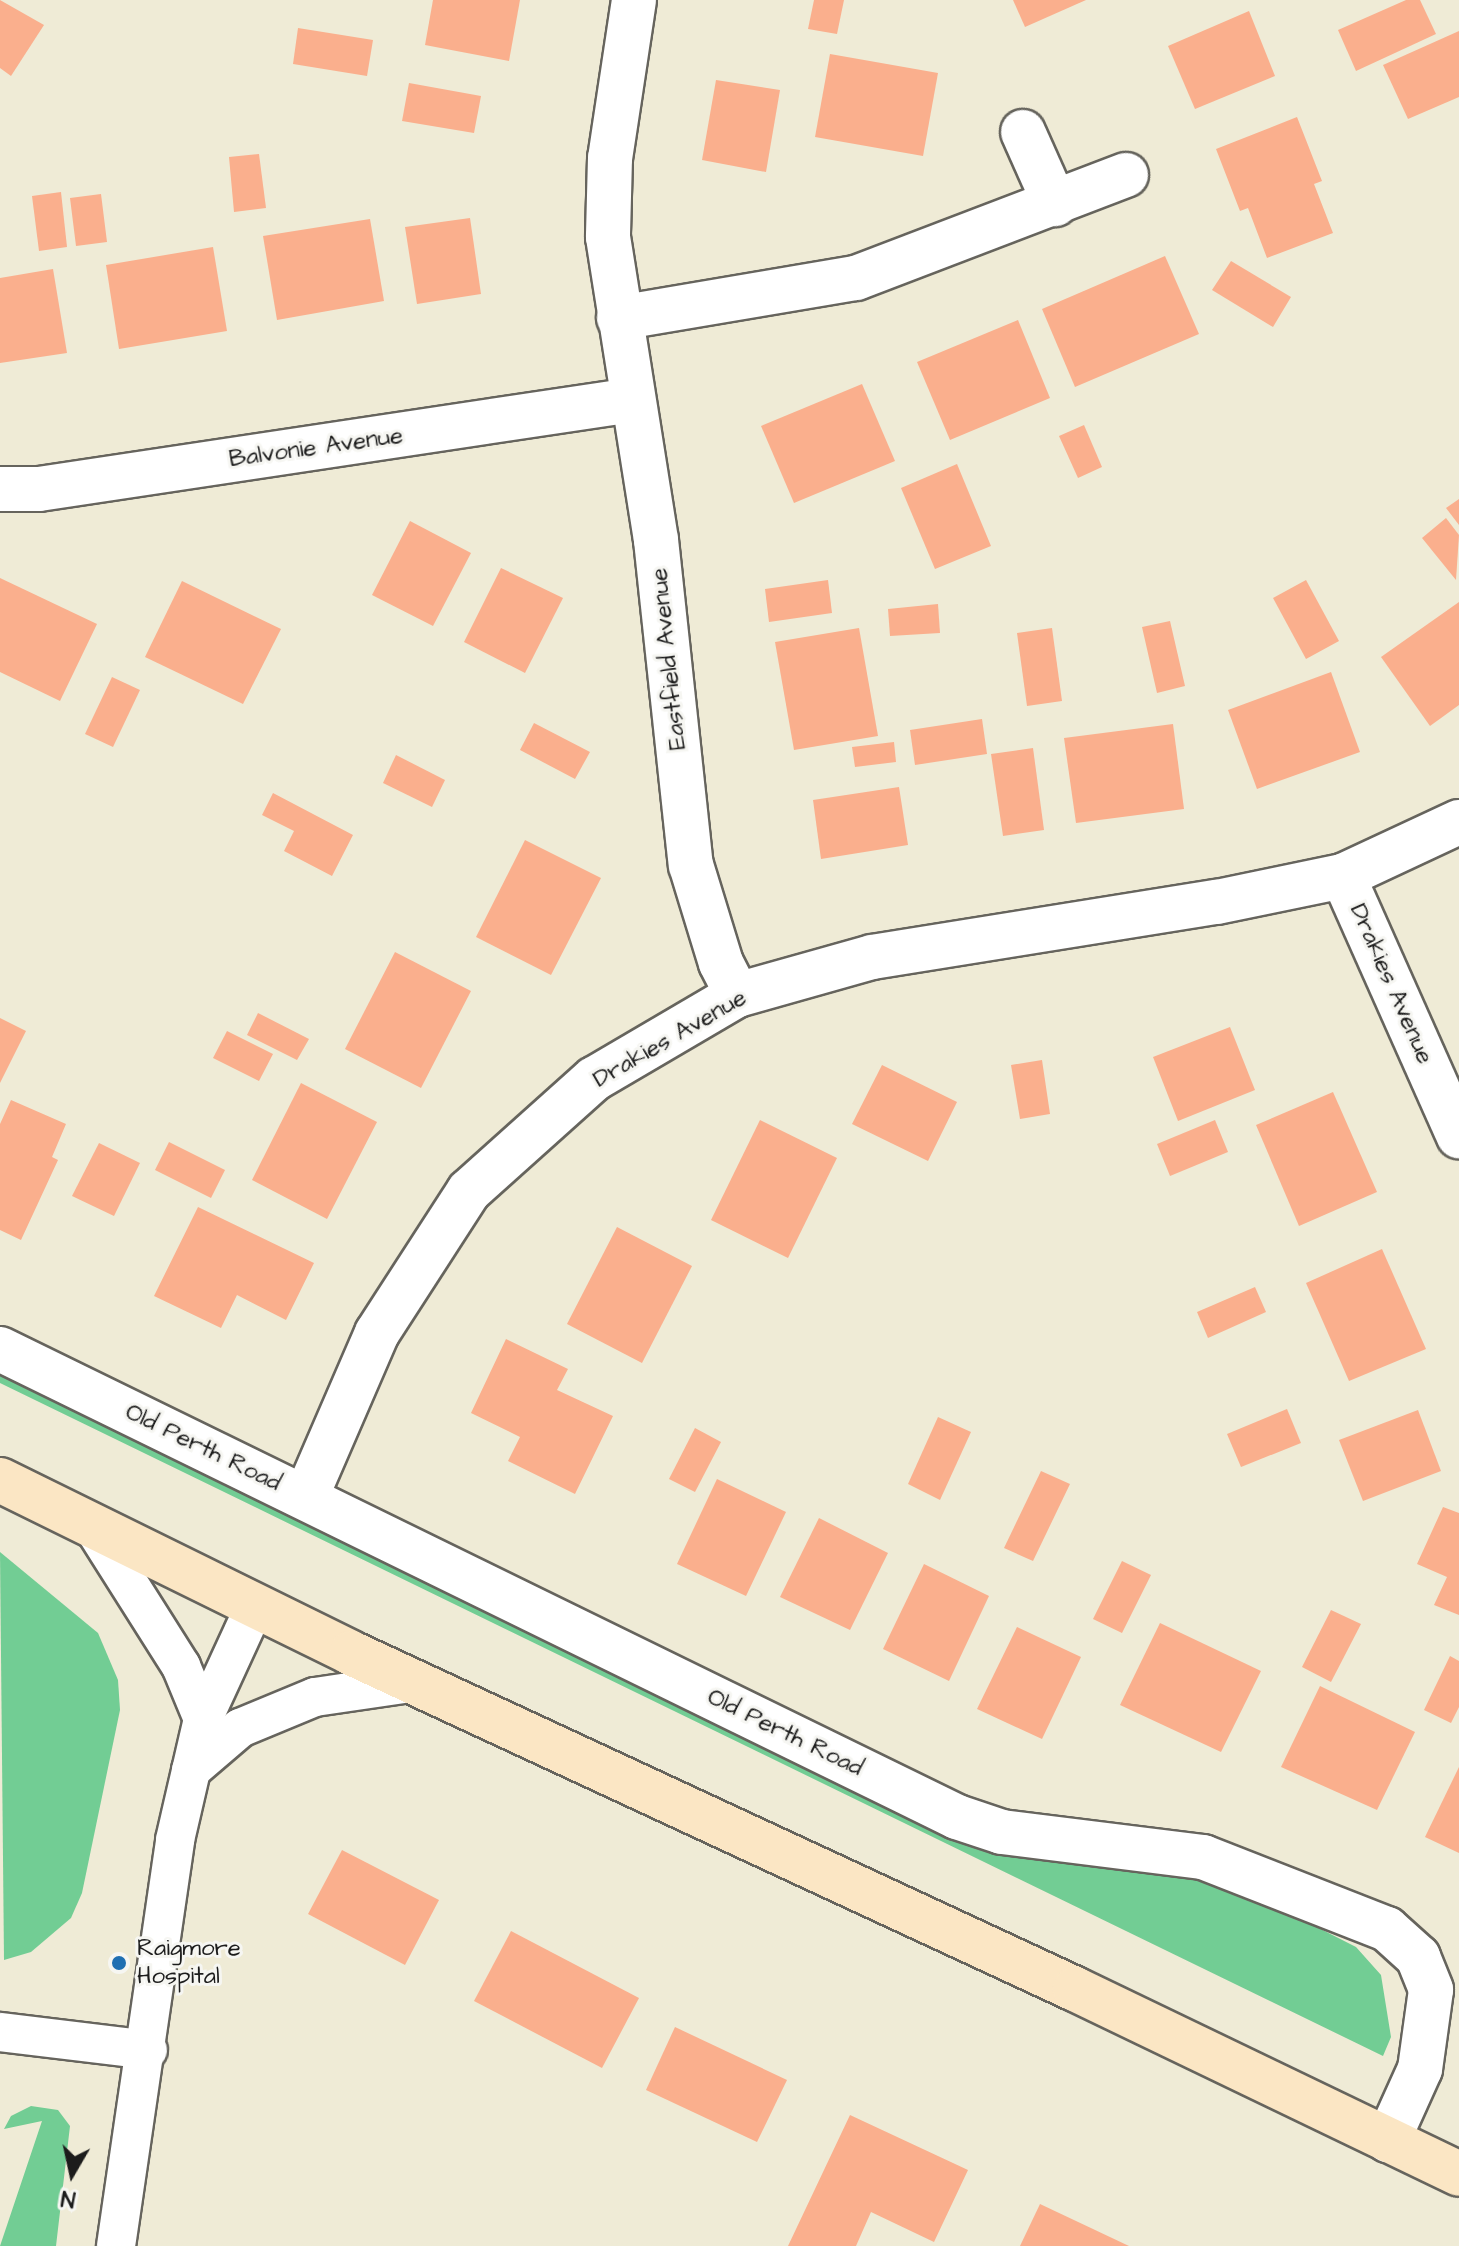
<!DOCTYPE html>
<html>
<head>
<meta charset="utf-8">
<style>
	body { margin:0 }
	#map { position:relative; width:1459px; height:2246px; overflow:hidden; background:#efebd6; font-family:"Architects Daughter",sans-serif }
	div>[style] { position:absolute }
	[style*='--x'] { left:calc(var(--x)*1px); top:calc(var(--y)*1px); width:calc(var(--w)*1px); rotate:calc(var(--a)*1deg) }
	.green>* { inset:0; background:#72cd94 }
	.building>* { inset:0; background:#faaf8d }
	.roads { filter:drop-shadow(2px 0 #66645d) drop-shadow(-2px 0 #66645d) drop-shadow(0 2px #66645d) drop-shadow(0 -2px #66645d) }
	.service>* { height:38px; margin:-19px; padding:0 19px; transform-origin:19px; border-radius:19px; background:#fff }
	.minor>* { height:44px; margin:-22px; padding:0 22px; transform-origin:22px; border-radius:22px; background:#fff }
	.secondary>* { height:44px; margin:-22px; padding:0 22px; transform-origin:22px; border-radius:22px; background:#fbe6c4 }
	.dots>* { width:22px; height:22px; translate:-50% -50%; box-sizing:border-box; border:4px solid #f6f6f2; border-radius:50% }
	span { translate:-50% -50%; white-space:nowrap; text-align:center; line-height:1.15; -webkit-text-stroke:6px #f6f6f2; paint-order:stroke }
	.street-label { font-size:24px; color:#1c1c1c }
	.poi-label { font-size:24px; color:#1c1c1c }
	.left { translate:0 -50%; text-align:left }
	.north { position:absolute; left:32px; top:2134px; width:80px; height:80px; -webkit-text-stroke:6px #f6f6f2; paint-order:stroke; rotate:189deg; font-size:22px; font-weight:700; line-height:32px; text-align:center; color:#1c1c1c }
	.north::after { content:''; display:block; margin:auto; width:28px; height:36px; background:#1c1c1c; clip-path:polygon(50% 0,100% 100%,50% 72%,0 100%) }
</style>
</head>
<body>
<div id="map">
	<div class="green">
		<div style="clip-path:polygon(0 1366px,907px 1807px,1220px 1878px,1356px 1947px,1381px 1975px,1391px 2037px,1383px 2056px,0 1383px)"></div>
		<div style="clip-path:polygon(0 1552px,98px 1633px,118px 1680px,120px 1710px,82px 1893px,71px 1918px,31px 1952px,4px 1960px)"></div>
		<div style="clip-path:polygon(31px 2106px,58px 2110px,70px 2126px,56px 2246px,0 2246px,42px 2121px,4px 2129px,11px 2116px)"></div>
	</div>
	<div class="building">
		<div style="clip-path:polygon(0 0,44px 25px,11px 76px,0 68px)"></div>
		<div style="clip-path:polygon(433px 0,520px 0,509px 61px,425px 45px)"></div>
		<div style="clip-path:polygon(814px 0,844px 0,837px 34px,808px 29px)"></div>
		<div style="clip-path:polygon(1013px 0,1086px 0,1025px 27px)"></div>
		<div style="clip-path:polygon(1406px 0,1420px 0,1436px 34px,1356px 71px,1338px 30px)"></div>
		<div style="clip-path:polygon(1249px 11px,1275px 76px,1195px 109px,1168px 46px)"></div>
		<div style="clip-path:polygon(298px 28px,373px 40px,367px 76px,293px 64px)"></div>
		<div style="clip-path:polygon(1459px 31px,1459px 97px,1408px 119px,1383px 65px)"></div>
		<div style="clip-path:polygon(830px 54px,938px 73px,923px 156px,815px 137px)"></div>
		<div style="clip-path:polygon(716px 80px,780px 90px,766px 172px,702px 160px)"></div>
		<div style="clip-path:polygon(409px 83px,481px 96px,474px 133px,402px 121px)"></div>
		<div style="clip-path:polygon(1297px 117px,1322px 181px,1314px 184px,1333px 233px,1267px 258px,1248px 208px,1240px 211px,1216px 149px)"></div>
		<div style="clip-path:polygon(259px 154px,266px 208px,234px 212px,229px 157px)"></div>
		<div style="clip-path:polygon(61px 192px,67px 247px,39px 251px,32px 196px)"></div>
		<div style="clip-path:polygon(101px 194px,107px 242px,76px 246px,70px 198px)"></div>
		<div style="clip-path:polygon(470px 218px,481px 294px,417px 304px,405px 227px)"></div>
		<div style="clip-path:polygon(370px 219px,384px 301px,277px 320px,263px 236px)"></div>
		<div style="clip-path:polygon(213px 247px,227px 331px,119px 349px,106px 265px)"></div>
		<div style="clip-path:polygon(1165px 256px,1199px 334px,1075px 387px,1042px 309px)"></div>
		<div style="clip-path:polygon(1231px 261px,1291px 297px,1273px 327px,1212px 290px)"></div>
		<div style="clip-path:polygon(53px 269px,67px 353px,0 363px,0 278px)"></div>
		<div style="clip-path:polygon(1018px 320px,1050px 398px,950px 440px,917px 362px)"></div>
		<div style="clip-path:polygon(862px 384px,895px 461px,794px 503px,761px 426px)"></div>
		<div style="clip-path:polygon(1084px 425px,1102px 467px,1078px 478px,1059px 436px)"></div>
		<div style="clip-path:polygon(957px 464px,991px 546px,935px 569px,901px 488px)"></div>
		<div style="clip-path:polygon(1459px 499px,1459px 525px,1446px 508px)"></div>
		<div style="clip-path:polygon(1446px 518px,1459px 535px,1456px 580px,1422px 538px)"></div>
		<div style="clip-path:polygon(410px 521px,471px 553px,433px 626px,372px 595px)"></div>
		<div style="clip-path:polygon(501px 568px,563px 598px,525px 673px,464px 642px)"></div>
		<div style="clip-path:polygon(0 578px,97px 624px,60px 701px,0 672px)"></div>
		<div style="clip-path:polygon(828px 580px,832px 613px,769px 622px,765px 589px)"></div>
		<div style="clip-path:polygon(1306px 580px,1339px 641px,1306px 659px,1273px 598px)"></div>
		<div style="clip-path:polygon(182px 581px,281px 629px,243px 704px,145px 657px)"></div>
		<div style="clip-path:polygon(1459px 602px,1459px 705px,1430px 726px,1381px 657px)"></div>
		<div style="clip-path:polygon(938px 604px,940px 633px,890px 636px,888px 609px)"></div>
		<div style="clip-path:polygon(1170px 621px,1185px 686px,1157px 693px,1142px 627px)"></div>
		<div style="clip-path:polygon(859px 628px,878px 736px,794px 750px,775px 642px)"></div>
		<div style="clip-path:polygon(1052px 628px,1062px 701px,1027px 706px,1017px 633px)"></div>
		<div style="clip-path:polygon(1331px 672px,1360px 752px,1257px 789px,1228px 710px)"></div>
		<div style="clip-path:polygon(112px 677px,140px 690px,113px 747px,85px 734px)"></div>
		<div style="clip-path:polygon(982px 719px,987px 754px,915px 765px,910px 730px)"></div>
		<div style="clip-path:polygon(534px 723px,590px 752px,575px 779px,520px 750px)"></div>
		<div style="clip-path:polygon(1173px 724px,1184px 809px,1076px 823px,1064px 738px)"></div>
		<div style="clip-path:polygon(894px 742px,896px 762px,855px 767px,852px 747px)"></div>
		<div style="clip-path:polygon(1033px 748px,1044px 830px,1003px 836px,991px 754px)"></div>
		<div style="clip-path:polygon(396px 755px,445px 780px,432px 807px,383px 783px)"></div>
		<div style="clip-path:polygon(899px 787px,908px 845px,821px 859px,813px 800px)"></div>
		<div style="clip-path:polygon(273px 793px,353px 835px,332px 876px,284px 851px,294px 831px,262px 815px)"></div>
		<div style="clip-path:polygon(525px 840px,601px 878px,551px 975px,476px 937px)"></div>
		<div style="clip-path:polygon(395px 952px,471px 991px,421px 1088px,345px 1049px)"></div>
		<div style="clip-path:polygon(258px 1013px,309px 1039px,297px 1060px,247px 1035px)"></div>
		<div style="clip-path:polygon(0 1018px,26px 1031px,0 1083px)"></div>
		<div style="clip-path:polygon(1230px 1027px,1255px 1090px,1178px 1121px,1153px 1057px)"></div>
		<div style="clip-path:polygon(227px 1031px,273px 1054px,259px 1081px,213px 1058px)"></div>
		<div style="clip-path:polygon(1042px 1060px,1050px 1114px,1020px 1119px,1011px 1065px)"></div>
		<div style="clip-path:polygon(882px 1065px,957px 1102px,928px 1161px,852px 1124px)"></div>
		<div style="clip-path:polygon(301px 1083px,377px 1122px,327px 1219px,252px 1180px)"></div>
		<div style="clip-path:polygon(1333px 1092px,1377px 1192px,1299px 1226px,1256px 1125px)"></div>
		<div style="clip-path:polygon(11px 1100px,66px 1124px,52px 1157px,58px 1160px,21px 1240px,0 1230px,0 1124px)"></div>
		<div style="clip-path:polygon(760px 1120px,837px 1158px,788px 1258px,711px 1220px)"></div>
		<div style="clip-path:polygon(1215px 1120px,1228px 1152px,1170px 1176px,1157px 1144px)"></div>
		<div style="clip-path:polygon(169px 1142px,225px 1170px,211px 1198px,155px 1170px)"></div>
		<div style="clip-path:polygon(99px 1143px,140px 1163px,114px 1216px,72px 1196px)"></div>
		<div style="clip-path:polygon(198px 1207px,314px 1263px,286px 1320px,237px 1295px,221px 1328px,154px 1296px)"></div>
		<div style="clip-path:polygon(617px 1227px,692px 1266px,642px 1363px,567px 1324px)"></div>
		<div style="clip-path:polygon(1382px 1249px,1426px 1349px,1349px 1381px,1306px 1283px)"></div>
		<div style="clip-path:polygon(1255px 1287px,1266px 1312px,1208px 1338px,1197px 1312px)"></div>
		<div style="clip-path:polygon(506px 1339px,568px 1369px,557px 1390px,613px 1416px,575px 1494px,508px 1461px,520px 1437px,471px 1413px)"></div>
		<div style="clip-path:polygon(1287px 1409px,1301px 1443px,1241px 1467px,1227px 1434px)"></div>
		<div style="clip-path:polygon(1418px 1410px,1441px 1471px,1363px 1501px,1339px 1440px)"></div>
		<div style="clip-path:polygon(938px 1417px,971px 1432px,940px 1500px,908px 1484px)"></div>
		<div style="clip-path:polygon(695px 1428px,721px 1442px,695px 1492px,669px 1479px)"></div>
		<div style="clip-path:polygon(1041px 1471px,1070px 1484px,1033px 1561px,1004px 1548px)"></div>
		<div style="clip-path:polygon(717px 1479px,786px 1512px,746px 1596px,677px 1564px)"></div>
		<div style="clip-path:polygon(1443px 1507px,1459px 1513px,1459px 1615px,1434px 1605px,1447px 1577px,1417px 1564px)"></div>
		<div style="clip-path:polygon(819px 1518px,888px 1553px,850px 1630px,780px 1597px)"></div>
		<div style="clip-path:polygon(1122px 1561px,1151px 1575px,1122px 1633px,1093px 1619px)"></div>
		<div style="clip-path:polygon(924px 1564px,989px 1596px,949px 1681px,883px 1649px)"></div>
		<div style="clip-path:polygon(1331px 1610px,1361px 1624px,1331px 1682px,1302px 1667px)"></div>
		<div style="clip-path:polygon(1160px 1623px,1261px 1671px,1221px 1752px,1120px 1705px)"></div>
		<div style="clip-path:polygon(1017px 1627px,1081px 1657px,1042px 1739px,977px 1709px)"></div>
		<div style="clip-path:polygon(1450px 1656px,1459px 1661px,1459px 1707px,1451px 1723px,1424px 1710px)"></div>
		<div style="clip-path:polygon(1320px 1686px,1415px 1732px,1377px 1810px,1281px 1767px)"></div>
		<div style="clip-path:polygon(1459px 1767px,1459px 1853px,1425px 1837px)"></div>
		<div style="clip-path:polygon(342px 1850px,439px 1900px,405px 1965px,308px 1914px)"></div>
		<div style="clip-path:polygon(511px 1931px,639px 1998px,602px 2068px,474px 2001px)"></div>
		<div style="clip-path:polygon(675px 2027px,787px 2080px,757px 2142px,646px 2090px)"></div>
		<div style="clip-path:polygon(850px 2115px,968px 2170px,934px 2242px,871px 2212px,856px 2246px,788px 2246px)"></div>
		<div style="clip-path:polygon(1040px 2204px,1129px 2246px,1020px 2246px)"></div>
	</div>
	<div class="roads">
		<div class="service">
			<div style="--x:93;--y:1527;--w:165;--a:57.7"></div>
			<div style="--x:181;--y:1666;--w:57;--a:67.5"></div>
			<div style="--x:191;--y:1770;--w:65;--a:-40.6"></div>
			<div style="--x:240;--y:1728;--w:81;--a:-22.5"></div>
			<div style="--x:315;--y:1697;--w:102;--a:-8.4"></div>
			<div style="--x:0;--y:2032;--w:149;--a:6.9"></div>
			<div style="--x:116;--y:2246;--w:410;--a:-81.7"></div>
			<div style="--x:175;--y:1840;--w:124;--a:-77"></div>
			<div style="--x:203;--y:1719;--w:127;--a:-65.3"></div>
		</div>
		<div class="minor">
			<div style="--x:634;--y:0;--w:160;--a:98.6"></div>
			<div style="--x:610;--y:158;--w:79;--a:91.5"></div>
			<div style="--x:608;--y:237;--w:307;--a:81"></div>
			<div style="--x:656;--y:540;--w:327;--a:83.9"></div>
			<div style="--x:691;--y:865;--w:102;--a:73"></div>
			<div style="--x:721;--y:963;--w:36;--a:63"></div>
			<div style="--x:1023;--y:132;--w:79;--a:66"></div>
			<div style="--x:619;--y:318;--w:240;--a:-9.6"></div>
			<div style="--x:856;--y:278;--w:289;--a:-20.9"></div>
			<div style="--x:0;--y:489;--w:39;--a:0"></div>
			<div style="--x:39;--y:489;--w:600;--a:-8.54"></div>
			<div style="--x:1343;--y:876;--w:285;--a:66"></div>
			<div style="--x:0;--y:1349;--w:1065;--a:26.06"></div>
			<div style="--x:957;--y:1817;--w:47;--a:18.4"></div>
			<div style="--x:1002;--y:1832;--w:203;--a:7.1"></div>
			<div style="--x:1203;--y:1857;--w:198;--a:21.4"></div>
			<div style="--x:1387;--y:1929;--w:42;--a:42.1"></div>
			<div style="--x:1418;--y:1957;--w:35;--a:68"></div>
			<div style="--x:1431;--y:1990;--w:80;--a:97.9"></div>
			<div style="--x:1420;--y:2069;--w:78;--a:114.3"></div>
			<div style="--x:306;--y:1497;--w:179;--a:-66.6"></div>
			<div style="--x:377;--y:1333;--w:169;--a:-57.1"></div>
			<div style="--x:469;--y:1191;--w:168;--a:-41.9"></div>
			<div style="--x:594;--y:1079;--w:166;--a:-30.4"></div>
			<div style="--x:737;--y:995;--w:140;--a:-15.7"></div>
			<div style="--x:872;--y:957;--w:349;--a:-9.1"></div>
			<div style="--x:1217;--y:902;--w:129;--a:-11.7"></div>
			<div style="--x:1343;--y:876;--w:128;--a:-25"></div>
		</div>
		<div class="secondary">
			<div style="--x:0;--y:1480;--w:391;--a:26.2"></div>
			<div style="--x:351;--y:1653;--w:798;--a:24.9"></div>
			<div style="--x:1075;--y:1989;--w:426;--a:25.7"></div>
		</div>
	</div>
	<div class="dots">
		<div style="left:119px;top:1963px;background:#1f6fb2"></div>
	</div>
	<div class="street-label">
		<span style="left:316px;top:448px;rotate:-8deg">Balvonie Avenue</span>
		<span style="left:669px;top:659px;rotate:-96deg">Eastfield Avenue</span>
		<span style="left:1391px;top:984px;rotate:66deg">Drakies Avenue</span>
		<span style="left:670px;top:1039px;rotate:-30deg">Drakies Avenue</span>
		<span style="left:203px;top:1448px;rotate:26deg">Old Perth Road</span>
		<span style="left:785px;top:1733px;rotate:26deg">Old Perth Road</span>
	</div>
	<div class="poi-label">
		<span class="left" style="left:137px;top:1963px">Raigmore<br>Hospital</span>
	</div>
	<div class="north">N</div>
</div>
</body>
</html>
